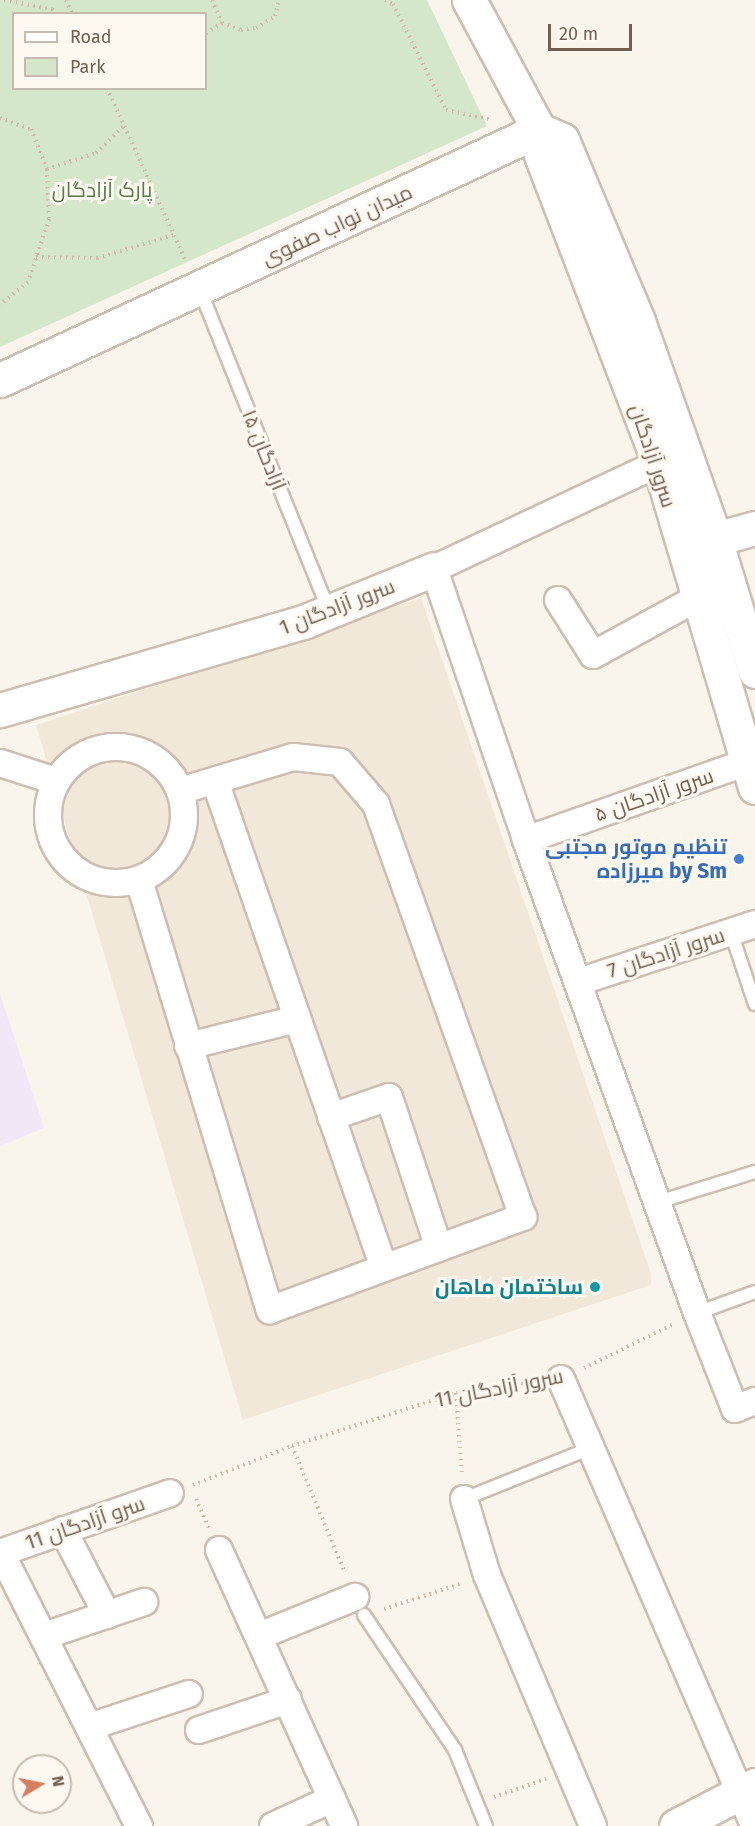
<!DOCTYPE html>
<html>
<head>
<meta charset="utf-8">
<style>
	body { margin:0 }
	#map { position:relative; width:755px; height:1826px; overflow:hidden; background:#faf5ea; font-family:"Fira Sans",Cairo,sans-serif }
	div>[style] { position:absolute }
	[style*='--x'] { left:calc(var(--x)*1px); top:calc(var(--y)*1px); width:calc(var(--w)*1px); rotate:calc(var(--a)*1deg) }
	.residential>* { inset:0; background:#f1e8d9 }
	.education>* { inset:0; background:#f2e7f7 }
	.green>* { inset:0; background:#d4e7ca }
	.path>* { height:4px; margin-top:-2px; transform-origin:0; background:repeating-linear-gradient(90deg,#d2baa8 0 1.5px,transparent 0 6px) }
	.roads { filter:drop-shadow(2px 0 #ccbeb1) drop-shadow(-2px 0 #ccbeb1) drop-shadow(0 2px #ccbeb1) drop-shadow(0 -2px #ccbeb1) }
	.lane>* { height:12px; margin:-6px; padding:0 6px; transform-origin:6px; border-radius:6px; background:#fff }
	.street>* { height:26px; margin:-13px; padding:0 13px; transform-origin:13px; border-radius:13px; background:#fff }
	.street>.ring { margin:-13px; padding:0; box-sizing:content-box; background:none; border:26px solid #fff; border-radius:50% }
	.secondary>* { height:33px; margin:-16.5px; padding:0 16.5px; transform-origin:16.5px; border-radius:16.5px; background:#fff }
	.dots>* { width:16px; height:16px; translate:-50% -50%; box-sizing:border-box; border:3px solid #fdf9f0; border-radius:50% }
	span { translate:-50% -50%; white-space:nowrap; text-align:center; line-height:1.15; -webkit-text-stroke:6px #fdf9f0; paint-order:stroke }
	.park-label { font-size:21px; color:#577c4c }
	.street-label { font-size:21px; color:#735e50 }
	.shop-label { font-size:21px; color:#366cbe; font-weight:700 }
	.right { translate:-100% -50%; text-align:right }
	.culture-label { font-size:21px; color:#0d838f; font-weight:700 }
	.legend { position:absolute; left:12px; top:12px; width:195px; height:78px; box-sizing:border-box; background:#fdf9f0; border:2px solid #c6bbb0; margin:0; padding:8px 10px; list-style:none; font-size:18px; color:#735e50 }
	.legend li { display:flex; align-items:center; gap:12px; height:30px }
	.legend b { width:30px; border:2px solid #c6bbb0 }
	.north { position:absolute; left:12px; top:1754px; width:60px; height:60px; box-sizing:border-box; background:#fdf9f0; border:2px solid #c6bbb0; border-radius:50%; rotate:80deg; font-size:16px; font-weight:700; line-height:24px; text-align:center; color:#735e50 }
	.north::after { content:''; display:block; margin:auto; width:21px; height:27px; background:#d67f5d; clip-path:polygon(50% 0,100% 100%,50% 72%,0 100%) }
	.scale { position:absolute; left:548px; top:24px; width:84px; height:27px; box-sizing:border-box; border:3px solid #735e50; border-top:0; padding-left:8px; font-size:18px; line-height:21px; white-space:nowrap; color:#735e50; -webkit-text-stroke:4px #fdf9f0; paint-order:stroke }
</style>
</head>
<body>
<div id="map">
	<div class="residential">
		<div style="clip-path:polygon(421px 598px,651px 1274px,651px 1285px,243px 1420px,36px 725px)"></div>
	</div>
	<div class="education">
		<div style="clip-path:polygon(0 994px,44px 1128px,0 1146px)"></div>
	</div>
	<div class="green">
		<div style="clip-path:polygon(evenodd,0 0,427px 0,487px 126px,0 347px,0 0,14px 14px,206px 14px,206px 88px,14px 88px,14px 14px)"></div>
	</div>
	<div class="path">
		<div style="--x:4;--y:0;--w:49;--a:10.6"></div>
		<div style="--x:52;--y:9;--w:8;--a:40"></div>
		<div style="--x:66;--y:0;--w:15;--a:67"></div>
		<div style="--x:212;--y:0;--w:25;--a:67"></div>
		<div style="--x:222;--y:23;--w:20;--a:20"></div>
		<div style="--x:241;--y:30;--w:15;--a:-8"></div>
		<div style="--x:256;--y:28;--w:22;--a:-32"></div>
		<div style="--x:275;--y:16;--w:16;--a:-76"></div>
		<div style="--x:385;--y:0;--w:9;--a:27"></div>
		<div style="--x:393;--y:4;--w:119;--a:63.4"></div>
		<div style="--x:446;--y:110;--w:44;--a:11.8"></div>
		<div style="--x:206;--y:33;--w:19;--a:-32"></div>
		<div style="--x:107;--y:88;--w:190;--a:65.5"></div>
		<div style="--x:0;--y:118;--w:33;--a:20"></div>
		<div style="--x:31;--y:129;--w:43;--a:68.2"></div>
		<div style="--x:47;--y:169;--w:50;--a:87.7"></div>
		<div style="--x:49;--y:219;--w:66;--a:108.4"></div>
		<div style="--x:28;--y:282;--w:36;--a:141"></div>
		<div style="--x:47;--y:169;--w:52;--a:-18.1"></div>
		<div style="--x:96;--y:153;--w:39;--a:-44"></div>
		<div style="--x:36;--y:257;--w:61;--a:0.9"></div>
		<div style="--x:97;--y:258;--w:80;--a:-16.6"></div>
		<div style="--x:584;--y:1368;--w:100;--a:-26.1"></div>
		<div style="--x:456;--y:1393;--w:81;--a:85.8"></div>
		<div style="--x:292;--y:1446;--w:138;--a:67.3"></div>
		<div style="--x:193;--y:1485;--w:106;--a:-21.5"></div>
		<div style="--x:292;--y:1446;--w:172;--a:-17.9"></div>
		<div style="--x:456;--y:1393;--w:79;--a:-8"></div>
		<div style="--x:196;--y:1499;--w:32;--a:66"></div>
		<div style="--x:384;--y:1609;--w:83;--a:-18.2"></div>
		<div style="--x:494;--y:1797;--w:55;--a:-19.1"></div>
	</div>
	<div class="roads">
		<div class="lane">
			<div style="--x:200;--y:290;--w:346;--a:68.1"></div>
			<div style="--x:731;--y:932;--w:76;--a:71.6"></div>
			<div style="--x:658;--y:1202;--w:102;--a:-17.2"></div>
			<div style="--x:697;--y:1313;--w:62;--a:-19.9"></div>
			<div style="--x:464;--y:1499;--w:137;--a:-21.9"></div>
			<div style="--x:364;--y:1615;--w:163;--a:56"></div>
			<div style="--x:455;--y:1750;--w:82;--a:67.8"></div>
		</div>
		<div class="street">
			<div style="--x:659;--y:463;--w:249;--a:154.8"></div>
			<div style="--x:434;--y:569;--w:286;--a:71.2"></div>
			<div style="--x:526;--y:840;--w:503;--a:70.12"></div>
			<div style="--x:697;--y:1313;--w:103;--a:68.4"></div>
			<div style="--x:735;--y:1409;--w:22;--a:-22"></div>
			<div style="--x:558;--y:600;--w:65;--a:57.5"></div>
			<div style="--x:593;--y:655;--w:119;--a:-28.7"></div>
			<div class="ring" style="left:48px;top:747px;width:110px;height:110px"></div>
			<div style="--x:0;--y:763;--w:59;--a:17.8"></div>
			<div style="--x:215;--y:781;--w:515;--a:70.86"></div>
			<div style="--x:526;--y:840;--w:234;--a:-19.4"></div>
			<div style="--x:139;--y:880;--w:450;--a:73.1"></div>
			<div style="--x:270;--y:1310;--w:270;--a:-20.2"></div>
			<div style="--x:523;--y:1217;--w:438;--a:-109.6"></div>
			<div style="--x:376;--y:804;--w:55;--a:-130.6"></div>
			<div style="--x:340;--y:762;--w:47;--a:-173.9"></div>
			<div style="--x:293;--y:757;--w:118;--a:163.3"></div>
			<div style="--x:578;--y:982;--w:186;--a:-18.1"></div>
			<div style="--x:188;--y:1046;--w:112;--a:-13.9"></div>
			<div style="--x:331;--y:1117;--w:61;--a:-19"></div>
			<div style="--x:389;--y:1097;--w:159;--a:71.7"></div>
			<div style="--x:561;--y:1379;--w:487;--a:66.6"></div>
			<div style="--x:464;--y:1499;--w:79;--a:73.2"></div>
			<div style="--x:487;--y:1575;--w:272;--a:67.1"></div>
			<div style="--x:63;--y:1530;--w:96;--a:62.6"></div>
			<div style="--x:219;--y:1550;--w:303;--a:65.6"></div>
			<div style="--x:0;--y:1553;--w:180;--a:-19.4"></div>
			<div style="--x:1;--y:1553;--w:306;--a:63.2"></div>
			<div style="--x:44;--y:1636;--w:106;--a:-18.8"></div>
			<div style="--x:259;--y:1636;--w:104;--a:-22.1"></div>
			<div style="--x:89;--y:1727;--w:105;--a:-18.3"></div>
			<div style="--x:199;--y:1730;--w:94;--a:-18.6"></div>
			<div style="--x:273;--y:1826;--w:65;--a:-24.6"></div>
		</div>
		<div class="secondary">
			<div style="--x:469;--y:0;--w:148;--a:61.7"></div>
			<div style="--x:539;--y:130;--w:25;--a:85"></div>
			<div style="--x:541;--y:155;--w:330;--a:69"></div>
			<div style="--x:659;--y:463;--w:338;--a:73.5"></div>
			<div style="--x:539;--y:130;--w:25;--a:23"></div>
			<div style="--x:562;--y:140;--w:196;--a:67.2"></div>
			<div style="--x:638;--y:321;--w:231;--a:70.5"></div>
			<div style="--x:715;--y:539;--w:138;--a:73.1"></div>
			<div style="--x:0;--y:380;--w:594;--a:-24.88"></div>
			<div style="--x:715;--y:539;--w:41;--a:-15.4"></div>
			<div style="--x:0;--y:710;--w:316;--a:-16.2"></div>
			<div style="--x:303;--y:622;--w:141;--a:-22"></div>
			<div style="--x:676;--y:1826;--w:89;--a:-27.4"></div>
		</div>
	</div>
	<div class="dots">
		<div style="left:739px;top:859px;background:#3f7fe0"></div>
		<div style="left:595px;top:1287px;background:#0f9aa8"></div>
	</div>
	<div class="park-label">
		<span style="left:102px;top:190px">پارک آزادگان</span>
	</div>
	<div class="street-label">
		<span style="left:337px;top:225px;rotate:-25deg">میدان نواب صفوی</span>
		<span style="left:264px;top:450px;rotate:68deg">آزادگان ۱۵</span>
		<span style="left:653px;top:456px;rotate:72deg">سرور آزادگان</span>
		<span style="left:337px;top:607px;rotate:-21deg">سرور آزادگان 1</span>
		<span style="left:654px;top:795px;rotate:-19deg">سرور آزادگان ۵</span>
		<span style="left:666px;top:953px;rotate:-18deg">سرور آزادگان 7</span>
		<span style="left:499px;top:1388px;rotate:-11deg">سرور آزادگان 11</span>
		<span style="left:85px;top:1523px;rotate:-19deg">سرو آزادگان 11</span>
	</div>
	<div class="shop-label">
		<span class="right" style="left:727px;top:859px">تنظیم موتور مجتبی<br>میرزاده by Sm</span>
	</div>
	<div class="culture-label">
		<span class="right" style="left:583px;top:1287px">ساختمان ماهان</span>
	</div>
	<ul class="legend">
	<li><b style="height:8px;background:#fff"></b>Road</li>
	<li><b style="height:16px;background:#d4e7ca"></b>Park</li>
	</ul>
	<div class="north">N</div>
	<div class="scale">20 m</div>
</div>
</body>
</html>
